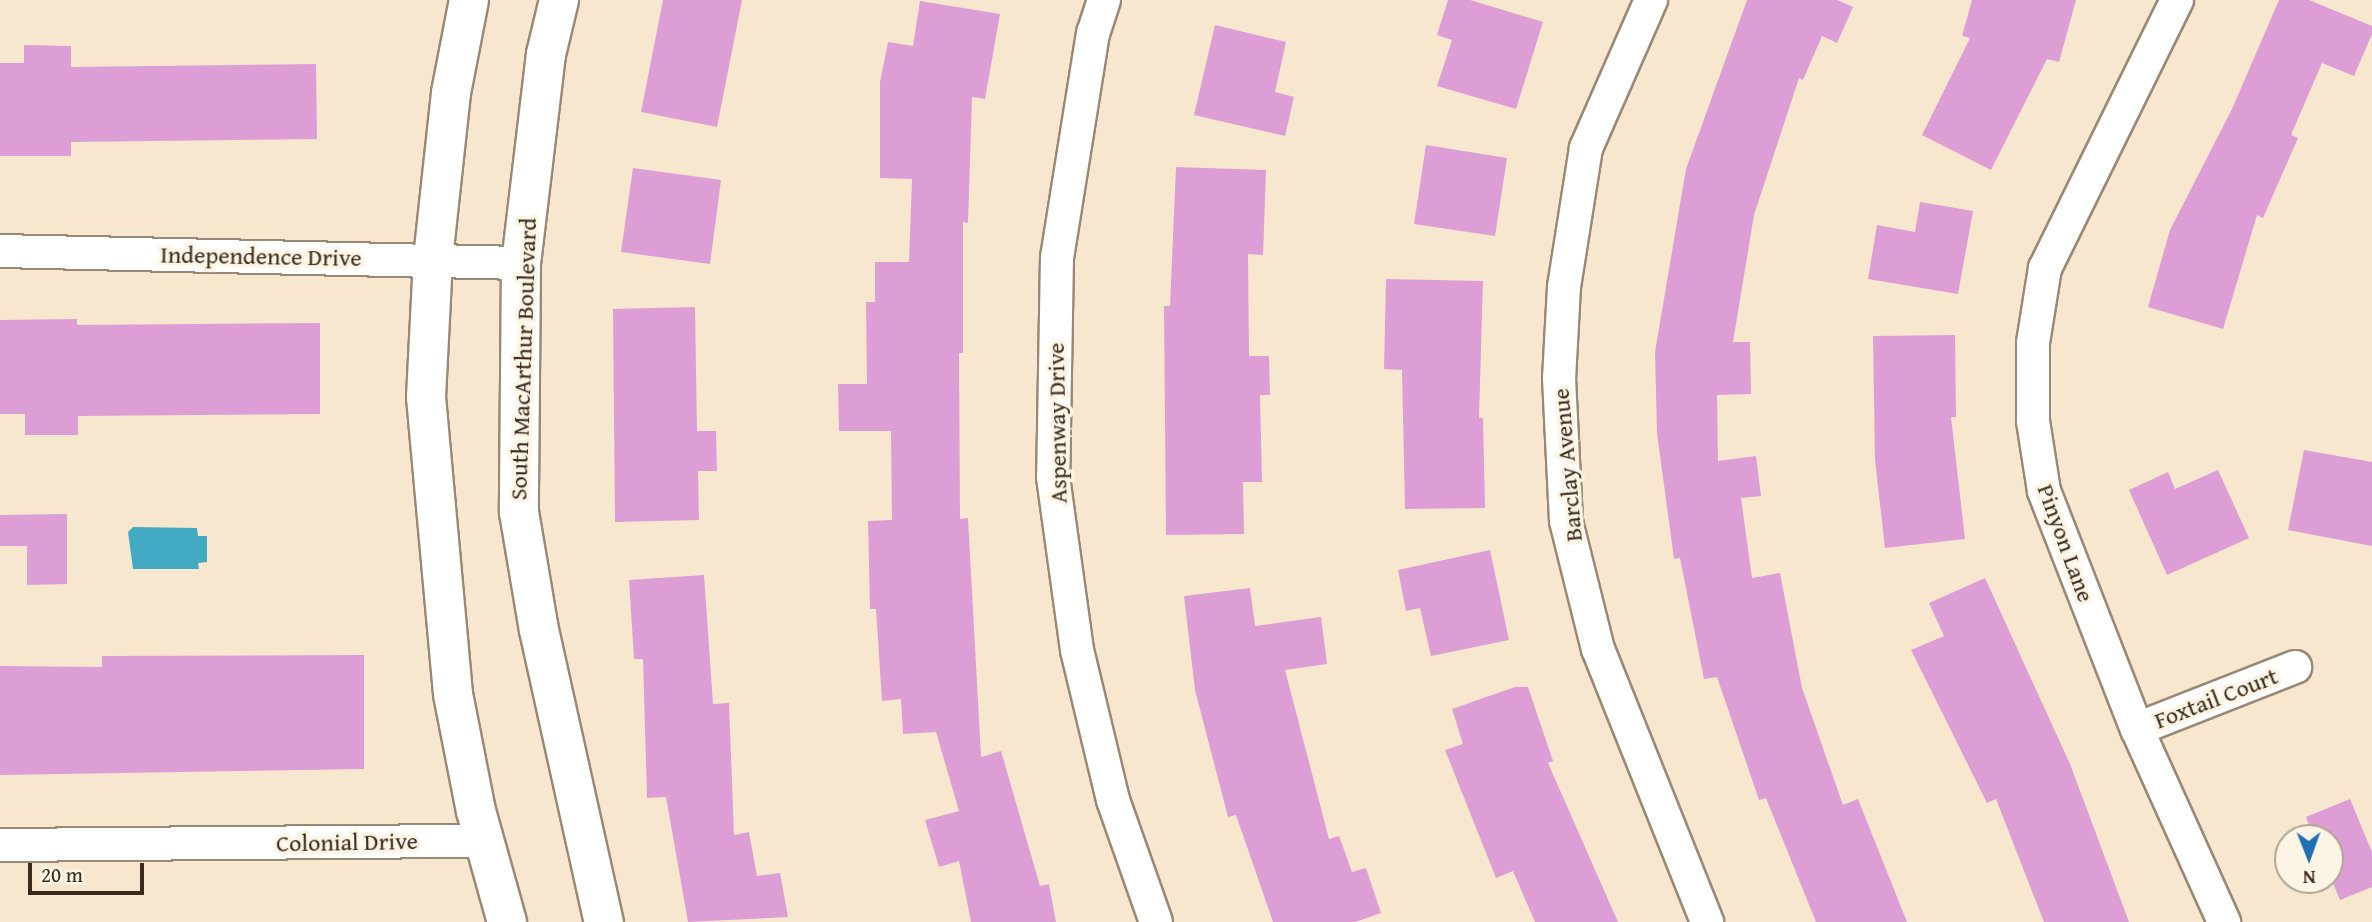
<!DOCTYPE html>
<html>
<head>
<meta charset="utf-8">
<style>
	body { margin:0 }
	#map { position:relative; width:2372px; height:922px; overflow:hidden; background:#f7e7cf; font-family:"Gentium Book Plus",serif }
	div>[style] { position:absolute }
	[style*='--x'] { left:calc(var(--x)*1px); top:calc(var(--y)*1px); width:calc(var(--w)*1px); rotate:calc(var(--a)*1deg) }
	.water>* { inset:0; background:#42aac2 }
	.building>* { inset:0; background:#dd9ed6 }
	.roads { filter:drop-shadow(2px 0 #998876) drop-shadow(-2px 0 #998876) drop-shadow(0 2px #998876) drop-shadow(0 -2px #998876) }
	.minor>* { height:32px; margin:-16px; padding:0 16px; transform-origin:16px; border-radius:16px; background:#fff }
	.secondary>* { height:38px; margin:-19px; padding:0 19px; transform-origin:19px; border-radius:19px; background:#fff }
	span { translate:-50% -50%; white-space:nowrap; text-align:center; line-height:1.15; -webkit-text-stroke:7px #fcf5e5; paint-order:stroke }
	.street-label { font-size:24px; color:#3b2a1e }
	.north { position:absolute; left:2274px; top:824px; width:70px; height:70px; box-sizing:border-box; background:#fcf5e5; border:2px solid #afa495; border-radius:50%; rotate:179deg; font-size:19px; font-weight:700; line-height:28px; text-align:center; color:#3b2a1e }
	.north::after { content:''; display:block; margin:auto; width:24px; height:32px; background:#1f6fb2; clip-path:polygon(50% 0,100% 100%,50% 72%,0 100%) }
	.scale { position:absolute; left:28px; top:863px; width:116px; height:32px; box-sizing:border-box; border:4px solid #3b2a1e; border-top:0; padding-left:9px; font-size:21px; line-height:24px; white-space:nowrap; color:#3b2a1e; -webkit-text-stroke:5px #fcf5e5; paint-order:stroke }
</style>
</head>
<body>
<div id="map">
	<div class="water">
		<div style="clip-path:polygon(133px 527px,197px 528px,198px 536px,207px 536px,207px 562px,198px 563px,199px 569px,133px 569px,128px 532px)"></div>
	</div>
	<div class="building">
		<div style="clip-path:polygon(663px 0,742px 0,717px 127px,641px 112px)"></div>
		<div style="clip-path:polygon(1448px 0,1470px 0,1543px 22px,1516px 109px,1437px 86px,1452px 40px,1437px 35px)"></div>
		<div style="clip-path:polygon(1747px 0,1837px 0,1853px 7px,1837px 43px,1822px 36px,1803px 80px,1799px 78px,1754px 215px,1733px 342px,1750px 342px,1751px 394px,1717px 395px,1718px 461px,1756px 456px,1761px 496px,1741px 498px,1752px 578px,1780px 573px,1802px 688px,1843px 805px,1858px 799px,1907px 922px,1816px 922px,1766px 798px,1759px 800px,1717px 677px,1704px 679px,1680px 558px,1674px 559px,1657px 433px,1655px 352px,1686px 169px)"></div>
		<div style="clip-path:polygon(1972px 0,2076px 0,2059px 62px,2047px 59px,1991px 170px,1922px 135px,1970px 38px,1962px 36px)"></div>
		<div style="clip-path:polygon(2279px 0,2309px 0,2372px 26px,2372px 34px,2354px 76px,2322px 63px,2291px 135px,2298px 138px,2263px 218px,2257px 215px,2223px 329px,2148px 307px,2170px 230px,2232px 109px)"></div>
		<div style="clip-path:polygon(920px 1px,1000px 14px,985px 99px,972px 97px,968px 223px,963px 222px,963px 353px,959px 353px,960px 519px,968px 518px,981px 757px,1001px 751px,1040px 886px,1049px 884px,1056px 922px,971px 922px,959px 861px,939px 867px,925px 820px,959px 811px,936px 732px,903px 734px,901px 699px,882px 701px,876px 609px,870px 609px,868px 521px,892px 520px,891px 431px,839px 431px,838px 384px,867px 384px,866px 302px,875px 302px,875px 262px,909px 262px,912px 179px,880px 178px,880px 82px,888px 42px,913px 46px)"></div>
		<div style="clip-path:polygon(1215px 25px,1286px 42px,1275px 92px,1294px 97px,1285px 136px,1194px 115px)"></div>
		<div style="clip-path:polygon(24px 45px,71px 46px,71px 67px,316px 64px,317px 139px,71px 142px,71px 156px,0 156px,0 63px,24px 63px)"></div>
		<div style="clip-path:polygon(1426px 145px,1507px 158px,1495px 236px,1414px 224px)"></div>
		<div style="clip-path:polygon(1176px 167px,1266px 170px,1263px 255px,1248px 254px,1249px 356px,1269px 356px,1270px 395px,1260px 395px,1262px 482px,1243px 482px,1244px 534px,1166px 535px,1164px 306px,1170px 306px)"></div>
		<div style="clip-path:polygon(633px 168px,721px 180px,710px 264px,621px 252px)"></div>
		<div style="clip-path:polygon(1920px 202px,1973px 211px,1958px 294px,1868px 279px,1877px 225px,1915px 232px)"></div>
		<div style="clip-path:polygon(1386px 279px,1483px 281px,1479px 418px,1483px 418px,1485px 508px,1405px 509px,1402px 370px,1384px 369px)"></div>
		<div style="clip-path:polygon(695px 307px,697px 431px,716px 431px,717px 471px,698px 471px,699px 520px,615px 522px,613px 309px)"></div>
		<div style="clip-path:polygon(77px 319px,77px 325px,320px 323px,320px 414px,78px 416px,78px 435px,25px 435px,25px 414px,0 414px,0 320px)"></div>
		<div style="clip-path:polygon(1955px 335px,1956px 417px,1951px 417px,1965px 539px,1885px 548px,1875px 460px,1873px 336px)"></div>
		<div style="clip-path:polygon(2304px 450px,2372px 462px,2372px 546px,2288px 530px)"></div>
		<div style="clip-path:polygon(2218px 470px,2249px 538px,2167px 575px,2129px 490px,2168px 472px,2175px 489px)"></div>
		<div style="clip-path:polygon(67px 514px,67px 584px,27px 585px,27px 546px,0 546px,0 515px)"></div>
		<div style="clip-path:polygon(1490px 550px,1509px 640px,1431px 656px,1420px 608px,1406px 611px,1398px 570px)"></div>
		<div style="clip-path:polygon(704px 575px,713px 704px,729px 703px,734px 835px,749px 832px,757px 876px,780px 873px,788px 917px,688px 922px,666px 797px,647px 798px,643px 659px,634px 659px,629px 580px)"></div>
		<div style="clip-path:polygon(1985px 578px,2070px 764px,2129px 922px,2044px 922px,1996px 799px,1987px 803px,1911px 650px,1944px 636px,1929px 603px)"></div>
		<div style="clip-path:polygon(1250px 588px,1255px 626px,1321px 617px,1327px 664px,1285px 670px,1329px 839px,1339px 836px,1352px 872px,1366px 868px,1381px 913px,1355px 922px,1273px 922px,1236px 815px,1228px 817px,1195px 690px,1184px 596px)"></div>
		<div style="clip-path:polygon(364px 655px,364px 769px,0 775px,0 666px,102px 667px,102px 656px)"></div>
		<div style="clip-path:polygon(1515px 687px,1528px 687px,1553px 761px,1548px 763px,1618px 922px,1535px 922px,1513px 871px,1496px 878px,1445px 750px,1463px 744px,1452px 709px)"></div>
		<div style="clip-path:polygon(2350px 799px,2372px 852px,2372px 887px,2340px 900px,2330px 876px,2330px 838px,2314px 838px,2306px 817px)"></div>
	</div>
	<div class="roads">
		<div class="minor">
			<div style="--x:1104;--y:0;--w:35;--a:108"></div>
			<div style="--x:1093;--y:33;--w:227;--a:99.1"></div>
			<div style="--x:1057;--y:257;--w:220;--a:91"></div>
			<div style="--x:1053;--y:477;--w:175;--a:82.1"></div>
			<div style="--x:1077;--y:650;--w:154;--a:76.5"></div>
			<div style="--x:1113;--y:800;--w:129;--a:70.6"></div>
			<div style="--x:1651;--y:0;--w:162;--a:113.7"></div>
			<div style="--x:1586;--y:148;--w:141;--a:99"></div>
			<div style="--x:1564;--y:287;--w:91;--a:93.1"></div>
			<div style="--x:1559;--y:378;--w:143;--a:87.2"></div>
			<div style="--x:1566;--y:521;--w:132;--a:76"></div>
			<div style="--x:1598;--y:649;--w:294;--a:68.2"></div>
			<div style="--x:2177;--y:0;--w:299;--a:116.2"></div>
			<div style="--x:2045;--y:268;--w:76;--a:99.1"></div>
			<div style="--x:2033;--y:343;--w:78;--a:90"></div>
			<div style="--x:2033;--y:421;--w:71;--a:81.1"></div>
			<div style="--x:2044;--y:491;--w:256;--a:68.7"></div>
			<div style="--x:2137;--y:729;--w:212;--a:65.7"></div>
			<div style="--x:0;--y:251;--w:521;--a:1.32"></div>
			<div style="--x:2137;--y:729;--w:170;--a:-21.4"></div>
			<div style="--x:0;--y:845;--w:484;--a:-0.5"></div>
		</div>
		<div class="secondary">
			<div style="--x:469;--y:0;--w:95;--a:101"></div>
			<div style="--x:451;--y:93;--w:167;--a:96.2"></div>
			<div style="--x:433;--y:259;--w:138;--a:92.9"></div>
			<div style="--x:426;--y:397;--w:298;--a:84.8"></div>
			<div style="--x:453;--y:694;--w:119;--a:78.9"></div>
			<div style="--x:476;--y:811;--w:115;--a:74.4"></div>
			<div style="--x:559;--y:0;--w:56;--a:103.5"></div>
			<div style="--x:546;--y:54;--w:210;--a:96.8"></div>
			<div style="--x:521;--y:263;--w:249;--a:90.5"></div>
			<div style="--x:519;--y:512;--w:120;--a:80.4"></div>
			<div style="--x:539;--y:630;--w:299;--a:77.5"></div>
		</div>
	</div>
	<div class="street-label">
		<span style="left:261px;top:256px;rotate:1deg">Independence Drive</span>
		<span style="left:523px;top:359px;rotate:-88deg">South MacArthur Boulevard</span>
		<span style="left:1057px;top:423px;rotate:-91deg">Aspenway Drive</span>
		<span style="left:1567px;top:465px;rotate:-95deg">Barclay Avenue</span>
		<span style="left:2066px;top:543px;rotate:70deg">Pinyon Lane</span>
		<span style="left:2216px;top:698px;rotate:-21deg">Foxtail Court</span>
		<span style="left:347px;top:842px;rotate:-1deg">Colonial Drive</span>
	</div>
	<div class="north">N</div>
	<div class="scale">20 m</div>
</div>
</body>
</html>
